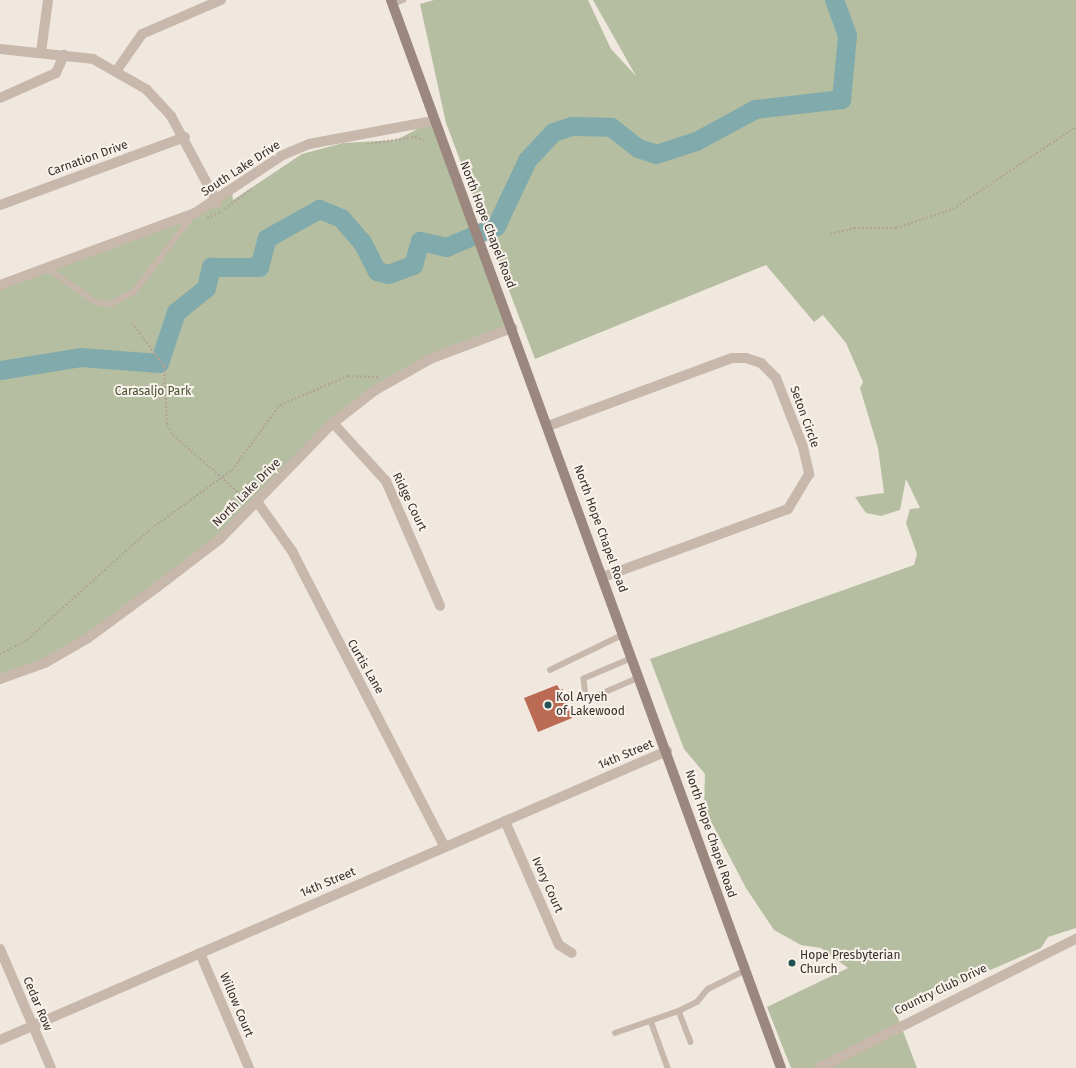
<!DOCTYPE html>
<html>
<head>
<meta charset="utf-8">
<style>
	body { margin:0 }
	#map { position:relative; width:1076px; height:1068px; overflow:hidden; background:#f0e8df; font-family:"Fira Sans",sans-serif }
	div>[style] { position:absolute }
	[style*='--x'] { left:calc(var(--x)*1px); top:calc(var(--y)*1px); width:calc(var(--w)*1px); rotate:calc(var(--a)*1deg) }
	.green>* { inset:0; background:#b5bea0 }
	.river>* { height:19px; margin:-9.5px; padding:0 9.5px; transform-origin:9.5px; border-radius:9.5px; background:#80aaab }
	.building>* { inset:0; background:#bb6a53 }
	.path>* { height:2px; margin-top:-1px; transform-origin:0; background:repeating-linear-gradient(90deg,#b3a296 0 2px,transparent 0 4px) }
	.service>* { height:5.5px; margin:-2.75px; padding:0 2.75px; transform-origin:2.75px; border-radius:2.75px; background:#c8b8ac }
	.minor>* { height:10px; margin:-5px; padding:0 5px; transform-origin:5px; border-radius:5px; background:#c8b8ac }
	.tertiary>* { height:10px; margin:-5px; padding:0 5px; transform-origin:5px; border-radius:5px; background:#c8b8ac }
	.secondary>* { height:10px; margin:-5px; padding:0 5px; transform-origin:5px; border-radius:5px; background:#9b877d }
	.dots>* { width:11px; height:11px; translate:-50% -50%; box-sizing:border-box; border:2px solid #f8f2eb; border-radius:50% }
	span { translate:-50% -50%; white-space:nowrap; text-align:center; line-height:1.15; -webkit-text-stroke:4px #f8f2eb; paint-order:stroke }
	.street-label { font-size:12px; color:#362e2a }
	.park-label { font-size:12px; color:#475230 }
	.poi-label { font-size:12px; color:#362e2a }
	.left { translate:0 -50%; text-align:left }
</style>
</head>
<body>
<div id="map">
	<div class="green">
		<div style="clip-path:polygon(434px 0,588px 0,611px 49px,636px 76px,593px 0,1076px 0,1076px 928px,1048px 937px,1041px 948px,935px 994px,917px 996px,897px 1013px,890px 1007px,898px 1018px,917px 1068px,791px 1068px,767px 1007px,848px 968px,821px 948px,801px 945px,774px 930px,746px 888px,704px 808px,705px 774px,684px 749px,650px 659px,914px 565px,917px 554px,906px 523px,910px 509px,920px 508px,906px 479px,900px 510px,881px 516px,866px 513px,855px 497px,884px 493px,878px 448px,860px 388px,863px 382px,846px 343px,823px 315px,814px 322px,766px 265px,535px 359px,446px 123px,420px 4px)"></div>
		<div style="clip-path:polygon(433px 121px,512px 328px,430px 359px,333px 423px,258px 503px,88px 638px,0 679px,0 285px,155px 227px,232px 192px,233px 200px,302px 154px,343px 143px,396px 140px)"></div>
	</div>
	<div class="river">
		<div style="--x:0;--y:370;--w:81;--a:-9.2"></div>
		<div style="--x:80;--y:357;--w:79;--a:4.3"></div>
		<div style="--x:159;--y:363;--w:54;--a:-71.6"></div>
		<div style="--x:176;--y:312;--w:38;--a:-39"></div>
		<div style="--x:206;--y:288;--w:22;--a:-77"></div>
		<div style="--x:211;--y:267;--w:48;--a:0"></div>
		<div style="--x:259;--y:267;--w:30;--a:-75"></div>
		<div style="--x:267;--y:238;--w:60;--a:-29.1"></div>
		<div style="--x:319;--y:209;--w:24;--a:22"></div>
		<div style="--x:341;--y:218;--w:32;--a:49"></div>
		<div style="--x:362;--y:242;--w:33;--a:63"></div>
		<div style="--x:377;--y:271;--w:11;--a:15"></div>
		<div style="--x:388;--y:274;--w:27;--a:-20"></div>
		<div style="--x:413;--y:265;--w:25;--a:-74"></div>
		<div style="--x:420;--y:241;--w:27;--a:13"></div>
		<div style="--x:446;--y:247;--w:54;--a:-22.8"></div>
		<div style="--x:496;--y:226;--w:73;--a:-64.8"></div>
		<div style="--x:527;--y:160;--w:38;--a:-47"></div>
		<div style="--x:553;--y:132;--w:20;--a:-18"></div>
		<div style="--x:572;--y:126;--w:39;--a:1"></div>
		<div style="--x:611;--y:127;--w:34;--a:38"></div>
		<div style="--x:638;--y:148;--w:19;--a:18"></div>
		<div style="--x:656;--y:154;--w:42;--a:-18"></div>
		<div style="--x:696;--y:141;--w:67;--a:-28.5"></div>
		<div style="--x:755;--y:109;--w:87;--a:-6.6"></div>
		<div style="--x:841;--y:99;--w:64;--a:-84.6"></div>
		<div style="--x:847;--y:35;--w:37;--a:-110"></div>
	</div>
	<div class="building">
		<div style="clip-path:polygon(557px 685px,560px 690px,563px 689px,572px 718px,538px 732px,524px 698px)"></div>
	</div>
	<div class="path">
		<div style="--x:367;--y:144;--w:49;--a:-8.3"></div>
		<div style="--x:415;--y:137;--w:9;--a:21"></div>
		<div style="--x:225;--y:209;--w:33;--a:-38"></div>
		<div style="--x:207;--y:218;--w:15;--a:-23"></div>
		<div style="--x:830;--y:234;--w:25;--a:-14"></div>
		<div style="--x:854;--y:228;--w:42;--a:0"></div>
		<div style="--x:896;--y:228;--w:60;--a:-18.4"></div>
		<div style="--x:953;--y:209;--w:148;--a:-33.7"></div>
		<div style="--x:132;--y:323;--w:54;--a:53.3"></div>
		<div style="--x:164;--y:366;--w:59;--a:87.1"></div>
		<div style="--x:167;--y:425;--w:12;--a:59"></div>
		<div style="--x:173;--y:435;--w:97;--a:41.2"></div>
		<div style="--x:0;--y:654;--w:30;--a:-27"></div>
		<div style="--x:27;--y:640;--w:163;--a:-42"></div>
		<div style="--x:148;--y:531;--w:104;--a:-36"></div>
		<div style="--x:232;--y:470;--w:81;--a:-53.6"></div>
		<div style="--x:280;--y:405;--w:74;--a:-23.1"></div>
		<div style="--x:348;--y:376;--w:31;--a:2"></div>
	</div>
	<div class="service">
		<div style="--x:393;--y:4;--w:11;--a:-22"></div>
		<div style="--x:47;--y:268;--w:60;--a:34.8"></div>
		<div style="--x:96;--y:302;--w:15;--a:8"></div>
		<div style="--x:111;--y:304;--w:26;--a:-28"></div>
		<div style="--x:134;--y:292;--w:97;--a:-52.5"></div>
		<div style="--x:633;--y:658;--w:53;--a:156.8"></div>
		<div style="--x:584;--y:679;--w:18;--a:84"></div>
		<div style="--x:586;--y:697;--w:5;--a:11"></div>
		<div style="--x:591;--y:698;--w:53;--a:-23.2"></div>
		<div style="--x:550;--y:670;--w:82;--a:-25.9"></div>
		<div style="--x:679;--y:1011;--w:33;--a:69"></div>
		<div style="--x:651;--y:1021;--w:50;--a:70.1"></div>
		<div style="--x:615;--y:1033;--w:68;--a:-19"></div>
		<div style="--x:679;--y:1011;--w:20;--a:-27"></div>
		<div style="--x:697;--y:1002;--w:17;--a:-50"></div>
		<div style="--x:708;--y:989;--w:40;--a:-26.6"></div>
	</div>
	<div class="minor">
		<div style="--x:0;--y:49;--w:94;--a:6.1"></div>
		<div style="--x:93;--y:59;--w:61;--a:29.5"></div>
		<div style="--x:146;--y:89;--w:37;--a:47"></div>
		<div style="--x:171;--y:116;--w:98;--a:61.9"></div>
		<div style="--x:41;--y:52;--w:52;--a:-82.3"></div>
		<div style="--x:117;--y:70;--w:44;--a:-55.2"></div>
		<div style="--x:142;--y:34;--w:86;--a:-23.3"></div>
		<div style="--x:0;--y:98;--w:61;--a:-24.1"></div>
		<div style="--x:56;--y:73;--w:20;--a:-66"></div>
		<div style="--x:0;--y:205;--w:197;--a:-20.2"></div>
		<div style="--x:0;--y:285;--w:208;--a:-20.3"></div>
		<div style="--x:195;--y:213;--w:105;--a:-33.4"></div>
		<div style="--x:283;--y:155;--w:28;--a:-23"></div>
		<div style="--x:309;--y:144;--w:126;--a:-10.5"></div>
		<div style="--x:333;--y:423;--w:79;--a:47.6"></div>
		<div style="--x:386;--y:481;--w:136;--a:66.6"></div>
		<div style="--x:548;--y:426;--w:196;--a:-20.3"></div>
		<div style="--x:732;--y:358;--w:14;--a:0"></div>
		<div style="--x:746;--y:358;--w:16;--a:18"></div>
		<div style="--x:761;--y:363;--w:21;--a:45"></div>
		<div style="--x:776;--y:378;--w:74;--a:68.6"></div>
		<div style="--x:803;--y:447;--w:28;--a:77"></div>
		<div style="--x:809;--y:474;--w:41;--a:121"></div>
		<div style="--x:788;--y:509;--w:197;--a:159.8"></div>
		<div style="--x:258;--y:503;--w:59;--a:54.7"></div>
		<div style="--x:292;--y:551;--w:333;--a:62.7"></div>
		<div style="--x:0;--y:679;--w:48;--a:-19.6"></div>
		<div style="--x:45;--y:663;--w:50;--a:-30.2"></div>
		<div style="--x:88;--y:638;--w:84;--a:-36.3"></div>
		<div style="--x:156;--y:588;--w:81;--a:-37.4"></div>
		<div style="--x:220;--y:539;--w:162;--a:-45.8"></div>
		<div style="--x:333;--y:423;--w:52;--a:-38"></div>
		<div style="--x:374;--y:391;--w:64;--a:-29.7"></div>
		<div style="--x:430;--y:359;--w:88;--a:-20.7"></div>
		<div style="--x:505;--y:821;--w:135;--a:66.5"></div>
		<div style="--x:559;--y:945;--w:15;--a:32"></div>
		<div style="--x:0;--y:949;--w:129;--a:66.8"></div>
		<div style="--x:200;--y:953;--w:125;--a:66.9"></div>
		<div style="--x:819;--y:1068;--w:288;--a:-26.7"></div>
	</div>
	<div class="tertiary">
		<div style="--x:0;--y:1040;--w:727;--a:-23.43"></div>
	</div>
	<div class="secondary">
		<div style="--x:391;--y:0;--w:1137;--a:69.94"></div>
	</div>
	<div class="dots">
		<div style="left:548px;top:705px;background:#235254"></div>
		<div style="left:792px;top:963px;background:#235254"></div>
	</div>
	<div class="street-label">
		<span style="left:88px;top:159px;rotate:-20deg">Carnation Drive</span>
		<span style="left:241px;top:169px;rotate:-33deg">South Lake Drive</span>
		<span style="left:487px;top:225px;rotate:69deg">North Hope Chapel Road</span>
		<span style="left:804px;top:417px;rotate:70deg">Seton Circle</span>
		<span style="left:247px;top:493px;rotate:-45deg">North Lake Drive</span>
		<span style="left:409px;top:502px;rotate:64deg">Ridge Court</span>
		<span style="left:600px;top:529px;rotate:70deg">North Hope Chapel Road</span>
		<span style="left:365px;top:667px;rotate:60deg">Curtis Lane</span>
		<span style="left:626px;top:755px;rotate:-23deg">14th Street</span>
		<span style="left:710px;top:834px;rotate:71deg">North Hope Chapel Road</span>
		<span style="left:328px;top:883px;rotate:-23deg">14th Street</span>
		<span style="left:547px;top:885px;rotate:66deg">Ivory Court</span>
		<span style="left:941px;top:990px;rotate:-26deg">Country Club Drive</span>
		<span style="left:37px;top:1004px;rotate:67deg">Cedar Row</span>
		<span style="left:236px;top:1005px;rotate:67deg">Willow Court</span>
	</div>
	<div class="park-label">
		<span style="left:153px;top:392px">Carasaljo Park</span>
	</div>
	<div class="poi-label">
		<span class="left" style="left:556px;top:705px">Kol Aryeh<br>of Lakewood</span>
		<span class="left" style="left:800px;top:963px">Hope Presbyterian<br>Church</span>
	</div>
</div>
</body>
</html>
